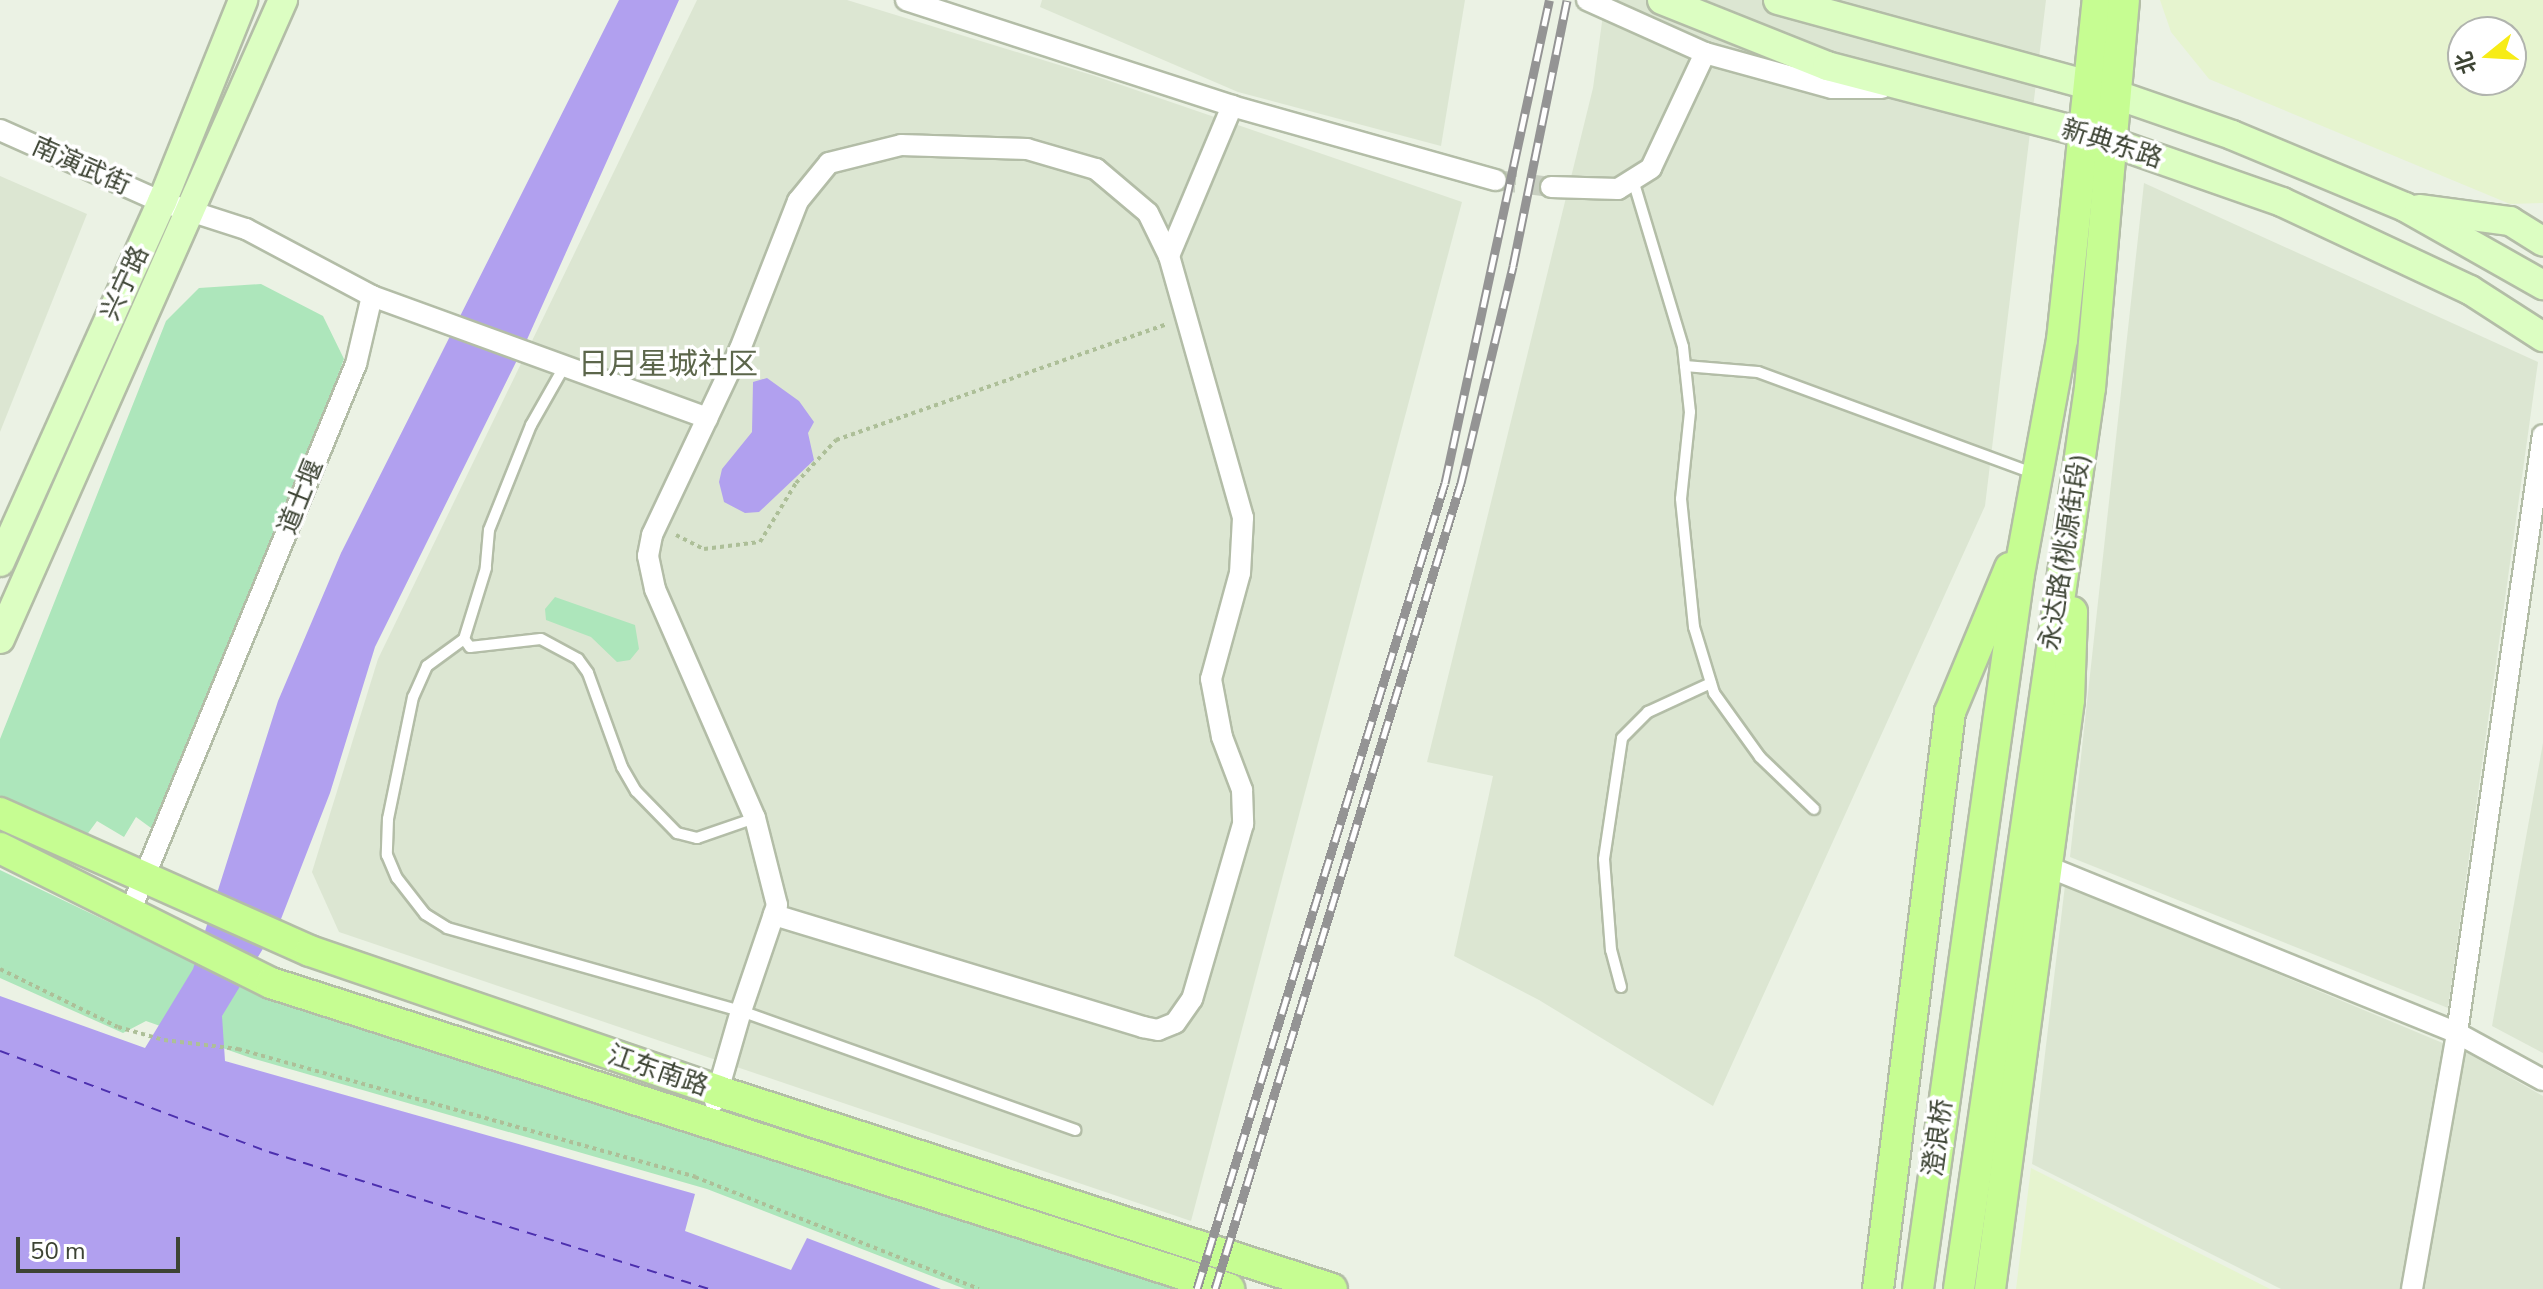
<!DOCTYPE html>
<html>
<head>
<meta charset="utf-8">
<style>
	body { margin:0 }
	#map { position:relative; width:2543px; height:1289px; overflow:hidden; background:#ebf2e4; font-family:"Nunito Sans","Noto Sans SC",sans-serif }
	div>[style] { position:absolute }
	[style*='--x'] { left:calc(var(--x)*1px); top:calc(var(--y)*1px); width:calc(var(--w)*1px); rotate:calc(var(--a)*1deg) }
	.residential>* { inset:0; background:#dce6d2 }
	.commercial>* { inset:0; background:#e6f4cf }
	.green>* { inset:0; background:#ade6bb }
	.water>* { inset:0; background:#b1a0ef }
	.ferry>* { height:2px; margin-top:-1px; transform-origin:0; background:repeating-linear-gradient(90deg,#4c2fae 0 10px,transparent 0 18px) }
	.street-tunnel>* { height:20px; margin-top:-10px; transform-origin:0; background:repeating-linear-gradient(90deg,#c8cfc1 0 20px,transparent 0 30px) }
	.path>* { height:4px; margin-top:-2px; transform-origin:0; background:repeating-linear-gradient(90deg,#adbf98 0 4px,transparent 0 8px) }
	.roads { filter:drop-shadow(2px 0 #b3bda7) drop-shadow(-2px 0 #b3bda7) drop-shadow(0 2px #b3bda7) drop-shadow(0 -2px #b3bda7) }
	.lane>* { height:10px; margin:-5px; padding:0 5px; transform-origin:5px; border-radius:5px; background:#fff }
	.street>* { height:20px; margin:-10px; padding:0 10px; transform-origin:10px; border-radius:10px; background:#fff }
	.secondary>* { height:28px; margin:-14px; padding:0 14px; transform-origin:14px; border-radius:14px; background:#dcfec2 }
	.primary>* { height:30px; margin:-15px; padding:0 15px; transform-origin:15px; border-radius:15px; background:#c6fd92 }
	.rail>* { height:9px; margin-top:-4.5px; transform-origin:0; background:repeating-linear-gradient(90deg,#fff 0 18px,#949494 0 36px); box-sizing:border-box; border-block:2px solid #949494 }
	span { translate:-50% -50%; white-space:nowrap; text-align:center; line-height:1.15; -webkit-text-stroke:7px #fff; paint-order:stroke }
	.street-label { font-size:26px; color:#3d4434 }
	.quarter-label { font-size:30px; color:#5c664b }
	.north { position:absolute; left:2447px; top:16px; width:80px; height:80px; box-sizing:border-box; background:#fff; border:2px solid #b1b4ae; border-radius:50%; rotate:252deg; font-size:22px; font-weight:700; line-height:32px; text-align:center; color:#3d4434 }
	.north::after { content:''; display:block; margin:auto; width:28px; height:36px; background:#f7ec16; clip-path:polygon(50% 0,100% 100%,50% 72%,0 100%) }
	.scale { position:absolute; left:16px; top:1237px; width:164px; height:36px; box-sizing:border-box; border:4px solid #3d4434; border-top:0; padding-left:10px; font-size:24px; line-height:28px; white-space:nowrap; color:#3d4434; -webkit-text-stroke:6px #fff; paint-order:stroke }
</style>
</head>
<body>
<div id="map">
	<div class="residential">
		<div style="clip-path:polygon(697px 0,847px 0,1095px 76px,1462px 202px,1191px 1221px,339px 932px,312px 872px,378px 659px)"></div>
		<div style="clip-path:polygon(1042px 0,1465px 0,1441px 146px,1238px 92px,1040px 7px)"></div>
		<div style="clip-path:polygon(1605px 0,2046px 0,1985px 506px,1713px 1106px,1539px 1000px,1454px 956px,1493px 776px,1427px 762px,1593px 88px)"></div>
		<div style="clip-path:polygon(0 176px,87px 214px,0 432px)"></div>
		<div style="clip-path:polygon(2144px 183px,2538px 362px,2448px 1008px,2070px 857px)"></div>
		<div style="clip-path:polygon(2543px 743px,2543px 1053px,2492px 1026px)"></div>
		<div style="clip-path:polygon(2065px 885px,2469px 1054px,2543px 1096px,2543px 1289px,2281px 1289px,2032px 1164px)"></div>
	</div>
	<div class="commercial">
		<div style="clip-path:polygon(evenodd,2160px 0,2543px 0,2543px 203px,2510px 204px,2209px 79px,2171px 32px,2160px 0,2511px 32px,2511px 80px,2463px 80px,2463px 32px,2511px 32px)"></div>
		<div style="clip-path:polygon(2031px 1168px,2270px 1289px,2016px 1289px)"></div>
	</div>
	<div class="green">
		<div style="clip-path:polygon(261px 284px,323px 316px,344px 359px,166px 839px,136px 817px,124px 837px,97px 821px,86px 836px,0 799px,0 739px,166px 321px,199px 288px)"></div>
		<div style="clip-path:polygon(555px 597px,635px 625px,639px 649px,630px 660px,617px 662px,591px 637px,546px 620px,545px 609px)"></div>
		<div style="clip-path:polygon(0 870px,261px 995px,1177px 1289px,965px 1289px,707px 1189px,251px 1058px,146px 1021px,123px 1033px,0 978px)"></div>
	</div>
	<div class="water">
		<div style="clip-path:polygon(619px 0,679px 0,525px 344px,375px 647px,330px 793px,281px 919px,222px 1016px,225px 1061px,695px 1194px,685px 1231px,791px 1270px,807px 1238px,941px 1289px,0 1289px,0 996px,145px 1048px,193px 969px,278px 701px,341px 553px)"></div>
		<div style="clip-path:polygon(767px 378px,799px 401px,814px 422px,808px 433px,814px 460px,759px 512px,745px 513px,724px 502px,719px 482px,722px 469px,752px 432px,753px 382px)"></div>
	</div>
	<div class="ferry">
		<div style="--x:0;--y:1051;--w:287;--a:20.6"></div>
		<div style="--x:269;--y:1152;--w:460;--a:17.3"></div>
	</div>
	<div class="street-tunnel">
		<div style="--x:1496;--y:180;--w:55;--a:7.3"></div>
	</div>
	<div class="path">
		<div style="--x:676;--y:535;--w:31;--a:27"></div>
		<div style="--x:704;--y:549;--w:56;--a:-7.1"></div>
		<div style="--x:760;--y:542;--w:69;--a:-58.6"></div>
		<div style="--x:796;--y:483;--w:59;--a:-47.1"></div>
		<div style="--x:836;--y:440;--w:351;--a:-19.3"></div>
		<div style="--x:0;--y:969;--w:131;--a:26.2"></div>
		<div style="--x:118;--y:1027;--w:48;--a:15.8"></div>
		<div style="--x:164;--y:1040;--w:75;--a:6.9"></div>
		<div style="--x:238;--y:1049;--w:475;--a:15.6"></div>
		<div style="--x:695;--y:1177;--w:305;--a:21.5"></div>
	</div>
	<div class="roads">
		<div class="lane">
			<div style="--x:1633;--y:180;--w:174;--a:73.3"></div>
			<div style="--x:1683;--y:347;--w:65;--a:83.9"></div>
			<div style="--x:1690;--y:412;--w:87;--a:95.9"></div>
			<div style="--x:1681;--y:499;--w:129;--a:84.2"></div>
			<div style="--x:1694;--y:627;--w:69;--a:73.1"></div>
			<div style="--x:1714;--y:693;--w:79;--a:54.3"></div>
			<div style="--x:1760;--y:757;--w:75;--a:43.9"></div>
			<div style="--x:1685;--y:366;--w:73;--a:4.7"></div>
			<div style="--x:1758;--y:372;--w:293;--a:20.2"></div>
			<div style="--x:564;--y:367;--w:67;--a:119.6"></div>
			<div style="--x:531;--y:425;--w:113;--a:111.8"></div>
			<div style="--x:489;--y:530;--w:38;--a:95"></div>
			<div style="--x:486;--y:568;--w:74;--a:107.2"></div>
			<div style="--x:464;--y:639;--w:10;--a:53"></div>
			<div style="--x:470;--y:647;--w:71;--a:-6.4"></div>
			<div style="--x:541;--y:639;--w:42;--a:28.4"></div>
			<div style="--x:578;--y:659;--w:17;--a:54"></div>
			<div style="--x:588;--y:673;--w:100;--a:70.1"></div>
			<div style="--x:622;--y:767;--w:28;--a:60"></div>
			<div style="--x:636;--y:791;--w:59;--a:45.7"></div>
			<div style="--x:677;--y:833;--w:21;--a:14"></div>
			<div style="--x:697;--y:838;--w:61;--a:-19"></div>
			<div style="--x:464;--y:639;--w:46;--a:143.9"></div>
			<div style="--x:427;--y:666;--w:34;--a:114"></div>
			<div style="--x:413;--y:697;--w:125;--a:101.6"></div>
			<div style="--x:388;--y:819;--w:36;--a:92"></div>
			<div style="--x:387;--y:855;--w:25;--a:67"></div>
			<div style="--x:397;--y:878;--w:46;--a:52.1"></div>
			<div style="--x:425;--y:914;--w:26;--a:32"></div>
			<div style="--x:447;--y:928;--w:305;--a:15.8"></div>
			<div style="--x:741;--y:1011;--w:355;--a:19.6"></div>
			<div style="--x:1621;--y:987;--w:38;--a:-105"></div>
			<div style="--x:1611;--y:950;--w:91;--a:-94.4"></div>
			<div style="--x:1604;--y:859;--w:122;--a:-81.5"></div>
			<div style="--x:1622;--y:738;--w:37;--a:-45"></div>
			<div style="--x:1648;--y:712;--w:69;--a:-24.7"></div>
		</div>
		<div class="street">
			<div style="--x:906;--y:0;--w:343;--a:18"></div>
			<div style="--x:1232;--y:106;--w:274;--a:15.7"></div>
			<div style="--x:1587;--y:0;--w:129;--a:24.2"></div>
			<div style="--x:1705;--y:53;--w:132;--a:15.4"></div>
			<div style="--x:1832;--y:88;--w:50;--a:0"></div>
			<div style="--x:0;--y:130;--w:177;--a:24"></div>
			<div style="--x:162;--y:202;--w:88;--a:17.8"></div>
			<div style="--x:246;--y:229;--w:143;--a:28"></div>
			<div style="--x:372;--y:296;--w:70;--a:103.2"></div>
			<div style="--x:356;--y:364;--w:590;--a:112.43"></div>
			<div style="--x:1551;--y:187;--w:67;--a:1.7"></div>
			<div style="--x:1618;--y:189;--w:39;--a:-32"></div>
			<div style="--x:1651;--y:168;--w:127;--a:-64.8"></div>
			<div style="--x:1169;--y:256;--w:163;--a:-67.2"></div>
			<div style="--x:372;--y:296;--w:357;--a:20"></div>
			<div style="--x:2046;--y:866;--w:444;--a:22.1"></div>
			<div style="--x:2457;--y:1033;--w:98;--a:28.7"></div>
			<div style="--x:715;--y:1101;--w:94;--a:-73.9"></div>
			<div style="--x:741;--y:1011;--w:112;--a:-71.2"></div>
			<div style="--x:777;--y:905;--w:90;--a:-104.2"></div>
			<div style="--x:755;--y:818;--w:250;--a:-113.6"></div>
			<div style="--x:655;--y:589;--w:34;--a:-102"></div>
			<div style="--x:648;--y:556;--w:21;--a:-79"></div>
			<div style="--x:652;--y:535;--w:206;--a:-64.7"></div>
			<div style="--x:740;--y:349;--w:159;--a:-68.6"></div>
			<div style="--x:798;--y:201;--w:49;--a:-50.8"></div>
			<div style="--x:829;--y:163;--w:74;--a:-14"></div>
			<div style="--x:901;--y:145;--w:126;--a:1.8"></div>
			<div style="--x:1027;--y:149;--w:72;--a:16.2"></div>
			<div style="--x:1096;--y:169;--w:68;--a:40.2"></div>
			<div style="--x:1148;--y:213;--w:48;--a:64"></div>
			<div style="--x:1169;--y:256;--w:272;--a:74.2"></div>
			<div style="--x:1243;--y:518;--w:55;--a:93.1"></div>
			<div style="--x:1240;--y:573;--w:110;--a:105.3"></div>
			<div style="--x:1211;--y:679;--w:59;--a:79.3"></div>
			<div style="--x:1222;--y:737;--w:57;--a:69.3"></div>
			<div style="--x:1242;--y:790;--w:34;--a:88"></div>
			<div style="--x:1243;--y:824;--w:182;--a:106.2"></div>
			<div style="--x:1192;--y:999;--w:29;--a:125"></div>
			<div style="--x:1175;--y:1023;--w:18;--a:158"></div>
			<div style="--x:1158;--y:1030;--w:15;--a:-169"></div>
			<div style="--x:1143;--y:1027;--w:386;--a:-163.1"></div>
			<div style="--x:2412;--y:1289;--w:260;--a:-80"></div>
			<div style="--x:2457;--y:1033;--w:604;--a:-81.82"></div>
		</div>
		<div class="secondary">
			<div style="--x:1662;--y:0;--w:178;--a:21.8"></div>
			<div style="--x:1827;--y:66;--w:267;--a:14.6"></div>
			<div style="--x:2085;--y:133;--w:209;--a:19.3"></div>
			<div style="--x:2282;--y:202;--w:208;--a:25.1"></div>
			<div style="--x:2470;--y:290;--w:87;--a:32.8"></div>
			<div style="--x:1778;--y:0;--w:321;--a:15.3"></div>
			<div style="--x:2088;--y:85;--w:152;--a:19.1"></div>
			<div style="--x:2232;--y:135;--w:187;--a:22.6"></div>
			<div style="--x:2405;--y:207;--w:159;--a:29.5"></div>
			<div style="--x:2419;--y:209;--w:92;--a:7.5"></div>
			<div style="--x:2510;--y:221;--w:39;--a:32"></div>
			<div style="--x:0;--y:562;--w:395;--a:-65.8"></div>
			<div style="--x:162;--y:202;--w:218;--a:-68.1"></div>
			<div style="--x:0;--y:639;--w:699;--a:-66.11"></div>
		</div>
		<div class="primary">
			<div style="--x:0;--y:813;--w:339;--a:24"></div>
			<div style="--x:310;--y:951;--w:431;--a:18.9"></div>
			<div style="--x:718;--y:1091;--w:645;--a:17.87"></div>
			<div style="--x:0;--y:848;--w:303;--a:26.5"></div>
			<div style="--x:271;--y:983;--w:1006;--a:17.71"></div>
			<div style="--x:1878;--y:1289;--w:581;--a:-82.89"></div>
			<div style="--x:1950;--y:712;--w:156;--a:-67.4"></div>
			<div style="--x:1918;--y:1289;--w:722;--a:-81.96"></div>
			<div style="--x:2019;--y:574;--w:238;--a:-79.6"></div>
			<div style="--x:2062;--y:340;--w:342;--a:-84"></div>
			<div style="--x:1959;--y:1289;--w:910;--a:-81.73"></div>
			<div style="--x:2090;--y:388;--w:389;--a:-85"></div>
			<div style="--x:1990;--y:1289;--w:594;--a:-82.36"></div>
			<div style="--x:2069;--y:700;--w:88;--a:-88"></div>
		</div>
	</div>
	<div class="rail">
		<div style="--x:1197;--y:1289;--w:843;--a:-72.9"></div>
		<div style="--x:1445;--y:483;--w:494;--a:-77.8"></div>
		<div style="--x:1215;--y:1289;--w:843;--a:-73.03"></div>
		<div style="--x:1461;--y:483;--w:223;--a:-76.5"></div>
		<div style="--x:1513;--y:266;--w:271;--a:-78.5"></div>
	</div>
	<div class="street-label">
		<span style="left:2112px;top:144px;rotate:18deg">新典东路</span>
		<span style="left:81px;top:166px;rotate:24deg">南演武街</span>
		<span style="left:125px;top:283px;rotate:-65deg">兴宁路</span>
		<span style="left:301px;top:497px;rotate:-68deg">道士堰</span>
		<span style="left:2065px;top:552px;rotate:-81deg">永达路(桃源街段)</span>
		<span style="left:658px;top:1071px;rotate:19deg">江东南路</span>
		<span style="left:1938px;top:1138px;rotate:-82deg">澄浪桥</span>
	</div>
	<div class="quarter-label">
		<span style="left:668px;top:365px">日月星城社区</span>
	</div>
	<div class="north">北</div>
	<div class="scale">50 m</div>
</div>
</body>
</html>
